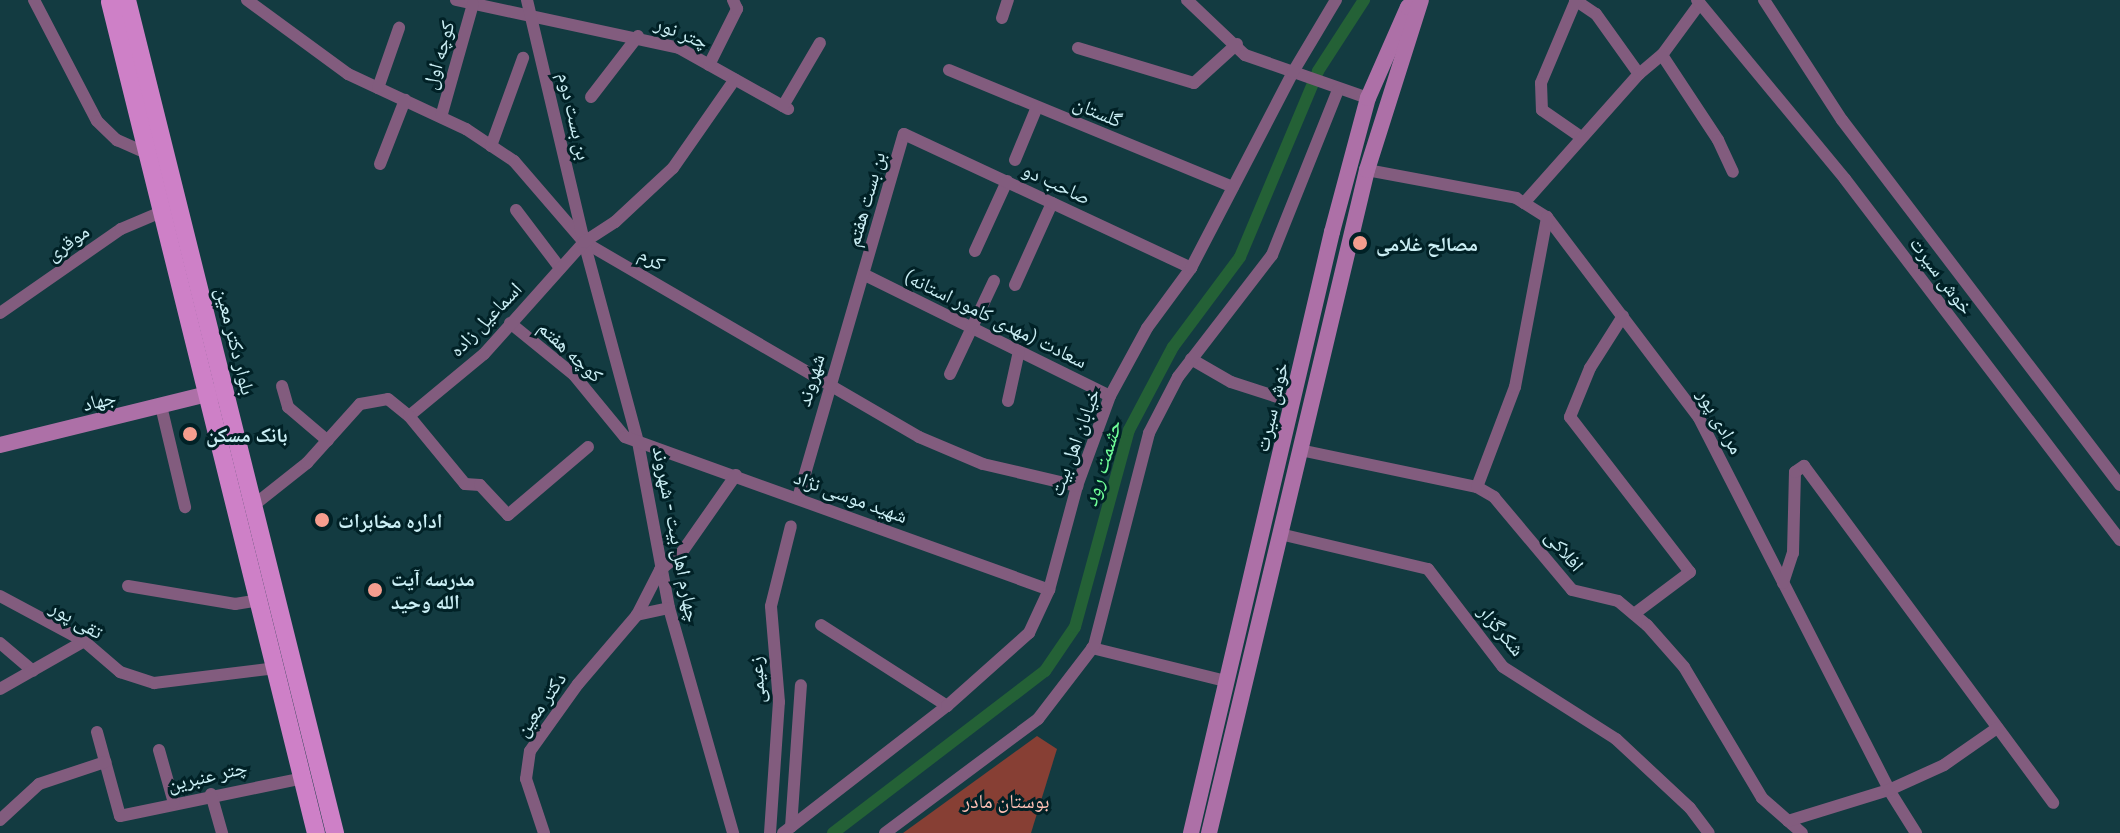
<!DOCTYPE html>
<html>
<head>
<meta charset="utf-8">
<style>
	body { margin:0 }
	#map { position:relative; width:2120px; height:833px; overflow:hidden; background:#133b41; font-family:"IBM Plex Sans","Noto Naskh Arabic",sans-serif }
	div>[style] { position:absolute }
	[style*='--x'] { left:calc(var(--x)*1px); top:calc(var(--y)*1px); width:calc(var(--w)*1px); rotate:calc(var(--a)*1deg) }
	.green>* { inset:0; background:#873f34 }
	.canal>* { height:12px; margin:-6px; padding:0 6px; transform-origin:6px; border-radius:6px; background:#246136 }
	.street>* { height:12px; margin:-6px; padding:0 6px; transform-origin:6px; border-radius:6px; background:#825c7e }
	.secondary>* { height:16px; margin:-8px; padding:0 8px; transform-origin:8px; border-radius:8px; background:#ad70a7 }
	.primary>* { height:18px; margin:-9px; padding:0 9px; transform-origin:9px; border-radius:9px; background:#ce80c7 }
	.dots>* { width:22px; height:22px; translate:-50% -50%; box-sizing:border-box; border:4px solid #012126; border-radius:50% }
	span { translate:-50% -50%; white-space:nowrap; text-align:center; line-height:1.15; -webkit-text-stroke:6px #012126; paint-order:stroke }
	.street-label { font-size:20px; color:#cbeff5 }
	.poi-label { font-size:20px; color:#cbeff5; font-weight:700 }
	.left { translate:0 -50%; text-align:left }
	.park-label { font-size:20px; color:#ffc0b5 }
	.water-label { font-size:22px; color:#6ffd97; font-style:italic }
</style>
</head>
<body>
<div id="map">
	<div class="green">
		<div style="clip-path:polygon(1037px 736px,1057px 749px,1031px 833px,903px 833px)"></div>
	</div>
	<div class="canal">
		<div style="--x:833;--y:833;--w:267;--a:-37.4"></div>
		<div style="--x:1045;--y:671;--w:53;--a:-55.7"></div>
		<div style="--x:1075;--y:627;--w:204;--a:-74.7"></div>
		<div style="--x:1129;--y:430;--w:94;--a:-62.1"></div>
		<div style="--x:1173;--y:347;--w:112;--a:-53.3"></div>
		<div style="--x:1240;--y:257;--w:202;--a:-67.2"></div>
		<div style="--x:1318;--y:71;--w:85;--a:-57.1"></div>
	</div>
	<div class="street">
		<div style="--x:34;--y:0;--w:136;--a:62.5"></div>
		<div style="--x:97;--y:121;--w:28;--a:44"></div>
		<div style="--x:117;--y:140;--w:34;--a:24"></div>
		<div style="--x:247;--y:0;--w:125;--a:36.2"></div>
		<div style="--x:348;--y:74;--w:130;--a:25"></div>
		<div style="--x:466;--y:129;--w:58;--a:33.7"></div>
		<div style="--x:514;--y:161;--w:107;--a:49.2"></div>
		<div style="--x:584;--y:242;--w:388;--a:30.2"></div>
		<div style="--x:919;--y:437;--w:69;--a:22.9"></div>
		<div style="--x:983;--y:464;--w:97;--a:13.2"></div>
		<div style="--x:456;--y:0;--w:228;--a:12.1"></div>
		<div style="--x:679;--y:48;--w:125;--a:29.2"></div>
		<div style="--x:527;--y:0;--w:249;--a:76.7"></div>
		<div style="--x:584;--y:242;--w:207;--a:74.9"></div>
		<div style="--x:638;--y:442;--w:169;--a:79.4"></div>
		<div style="--x:669;--y:608;--w:234;--a:74.1"></div>
		<div style="--x:1187;--y:0;--w:80;--a:43.5"></div>
		<div style="--x:1245;--y:55;--w:130;--a:19.3"></div>
		<div style="--x:1575;--y:0;--w:25;--a:34"></div>
		<div style="--x:1596;--y:14;--w:74;--a:54.4"></div>
		<div style="--x:1639;--y:74;--w:30;--a:-40"></div>
		<div style="--x:1662;--y:55;--w:64;--a:-53.8"></div>
		<div style="--x:1576;--y:0;--w:90;--a:112.9"></div>
		<div style="--x:1541;--y:83;--w:27;--a:88"></div>
		<div style="--x:1542;--y:110;--w:47;--a:34.7"></div>
		<div style="--x:1697;--y:0;--w:232;--a:50.4"></div>
		<div style="--x:1845;--y:179;--w:454;--a:52.7"></div>
		<div style="--x:1764;--y:0;--w:143;--a:57"></div>
		<div style="--x:1842;--y:120;--w:459;--a:52.7"></div>
		<div style="--x:1002;--y:18;--w:19;--a:-72"></div>
		<div style="--x:1078;--y:48;--w:121;--a:16.8"></div>
		<div style="--x:1194;--y:83;--w:58;--a:-42.2"></div>
		<div style="--x:1662;--y:55;--w:102;--a:56.6"></div>
		<div style="--x:1718;--y:140;--w:35;--a:65"></div>
		<div style="--x:709;--y:65;--w:63;--a:-63.4"></div>
		<div style="--x:737;--y:9;--w:10;--a:-114"></div>
		<div style="--x:949;--y:70;--w:307;--a:22.4"></div>
		<div style="--x:378;--y:88;--w:64;--a:-70.7"></div>
		<div style="--x:591;--y:97;--w:77;--a:-52.4"></div>
		<div style="--x:783;--y:106;--w:73;--a:-59.6"></div>
		<div style="--x:441;--y:117;--w:117;--a:-74.2"></div>
		<div style="--x:491;--y:146;--w:94;--a:-70"></div>
		<div style="--x:1015;--y:160;--w:57;--a:-67.5"></div>
		<div style="--x:380;--y:164;--w:69;--a:-68.7"></div>
		<div style="--x:1367;--y:170;--w:152;--a:10.6"></div>
		<div style="--x:1516;--y:198;--w:36;--a:32"></div>
		<div style="--x:1547;--y:217;--w:252;--a:52.9"></div>
		<div style="--x:1699;--y:418;--w:418;--a:62.9"></div>
		<div style="--x:1889;--y:790;--w:51;--a:57.9"></div>
		<div style="--x:1524;--y:203;--w:173;--a:-48.3"></div>
		<div style="--x:516;--y:210;--w:73;--a:52.8"></div>
		<div style="--x:975;--y:251;--w:77;--a:-65.4"></div>
		<div style="--x:865;--y:275;--w:273;--a:26.3"></div>
		<div style="--x:1015;--y:285;--w:90;--a:-65.7"></div>
		<div style="--x:0;--y:313;--w:147;--a:-34.8"></div>
		<div style="--x:121;--y:229;--w:43;--a:-23"></div>
		<div style="--x:1623;--y:316;--w:62;--a:122.4"></div>
		<div style="--x:1590;--y:368;--w:53;--a:112.2"></div>
		<div style="--x:1570;--y:417;--w:196;--a:52.3"></div>
		<div style="--x:1690;--y:572;--w:70;--a:143.1"></div>
		<div style="--x:510;--y:323;--w:82;--a:39.1"></div>
		<div style="--x:574;--y:375;--w:80;--a:50.6"></div>
		<div style="--x:625;--y:437;--w:451;--a:19.8"></div>
		<div style="--x:1191;--y:359;--w:46;--a:29.9"></div>
		<div style="--x:1231;--y:382;--w:65;--a:17.9"></div>
		<div style="--x:950;--y:374;--w:103;--a:-64.7"></div>
		<div style="--x:282;--y:386;--w:22;--a:74"></div>
		<div style="--x:288;--y:407;--w:52;--a:40.4"></div>
		<div style="--x:1008;--y:401;--w:51;--a:-77.6"></div>
		<div style="--x:161;--y:406;--w:104;--a:76.6"></div>
		<div style="--x:409;--y:416;--w:97;--a:-39.6"></div>
		<div style="--x:484;--y:354;--w:150;--a:-48.2"></div>
		<div style="--x:584;--y:242;--w:37;--a:-33"></div>
		<div style="--x:615;--y:222;--w:79;--a:-43"></div>
		<div style="--x:673;--y:168;--w:108;--a:-55.1"></div>
		<div style="--x:1300;--y:450;--w:181;--a:11.8"></div>
		<div style="--x:1477;--y:487;--w:20;--a:30"></div>
		<div style="--x:1494;--y:497;--w:121;--a:50"></div>
		<div style="--x:1572;--y:590;--w:47;--a:13.4"></div>
		<div style="--x:1618;--y:601;--w:38;--a:40"></div>
		<div style="--x:1647;--y:625;--w:56;--a:48.6"></div>
		<div style="--x:1684;--y:667;--w:152;--a:59.2"></div>
		<div style="--x:1762;--y:798;--w:53;--a:41.2"></div>
		<div style="--x:1477;--y:487;--w:107;--a:-69.2"></div>
		<div style="--x:1515;--y:387;--w:173;--a:-79.3"></div>
		<div style="--x:798;--y:498;--w:379;--a:-73.8"></div>
		<div style="--x:904;--y:134;--w:317;--a:25"></div>
		<div style="--x:254;--y:505;--w:68;--a:-38.4"></div>
		<div style="--x:307;--y:463;--w:79;--a:-48.1"></div>
		<div style="--x:360;--y:404;--w:28;--a:-10"></div>
		<div style="--x:388;--y:399;--w:27;--a:39"></div>
		<div style="--x:409;--y:416;--w:88;--a:50.5"></div>
		<div style="--x:465;--y:484;--w:15;--a:4"></div>
		<div style="--x:480;--y:485;--w:41;--a:47"></div>
		<div style="--x:508;--y:515;--w:105;--a:-40.4"></div>
		<div style="--x:1280;--y:534;--w:152;--a:13.3"></div>
		<div style="--x:1428;--y:569;--w:123;--a:52.6"></div>
		<div style="--x:1503;--y:667;--w:134;--a:32.5"></div>
		<div style="--x:1616;--y:739;--w:101;--a:43"></div>
		<div style="--x:1690;--y:808;--w:31;--a:53"></div>
		<div style="--x:1783;--y:583;--w:32;--a:-72"></div>
		<div style="--x:1793;--y:553;--w:81;--a:-88.6"></div>
		<div style="--x:1795;--y:472;--w:11;--a:-34"></div>
		<div style="--x:1804;--y:466;--w:419;--a:53.5"></div>
		<div style="--x:128;--y:586;--w:109;--a:9.5"></div>
		<div style="--x:235;--y:604;--w:24;--a:-9"></div>
		<div style="--x:0;--y:596;--w:95;--a:28.2"></div>
		<div style="--x:84;--y:641;--w:48;--a:40.7"></div>
		<div style="--x:120;--y:672;--w:36;--a:18"></div>
		<div style="--x:154;--y:683;--w:123;--a:-7"></div>
		<div style="--x:669;--y:608;--w:33;--a:168"></div>
		<div style="--x:637;--y:615;--w:51;--a:-62.9"></div>
		<div style="--x:660;--y:570;--w:28;--a:-39"></div>
		<div style="--x:682;--y:552;--w:94;--a:-55"></div>
		<div style="--x:821;--y:625;--w:150;--a:32.7"></div>
		<div style="--x:0;--y:643;--w:43;--a:40.3"></div>
		<div style="--x:1092;--y:648;--w:137;--a:13.9"></div>
		<div style="--x:0;--y:689;--w:97;--a:-29.7"></div>
		<div style="--x:97;--y:732;--w:87;--a:74.7"></div>
		<div style="--x:120;--y:816;--w:187;--a:-11.7"></div>
		<div style="--x:159;--y:750;--w:55;--a:74.2"></div>
		<div style="--x:211;--y:794;--w:41;--a:74.2"></div>
		<div style="--x:0;--y:820;--w:53;--a:-42.7"></div>
		<div style="--x:39;--y:784;--w:70;--a:-18.4"></div>
		<div style="--x:1788;--y:821;--w:106;--a:-17.1"></div>
		<div style="--x:1889;--y:790;--w:60;--a:-24.4"></div>
		<div style="--x:1944;--y:765;--w:65;--a:-34.9"></div>
		<div style="--x:791;--y:827;--w:142;--a:-86"></div>
		<div style="--x:544;--y:833;--w:57;--a:-108.4"></div>
		<div style="--x:526;--y:779;--w:28;--a:-82"></div>
		<div style="--x:530;--y:751;--w:82;--a:-54.4"></div>
		<div style="--x:578;--y:684;--w:91;--a:-49.5"></div>
		<div style="--x:770;--y:833;--w:131;--a:-86.1"></div>
		<div style="--x:779;--y:702;--w:96;--a:-94.8"></div>
		<div style="--x:771;--y:606;--w:82;--a:-76"></div>
		<div style="--x:783;--y:833;--w:207;--a:-37.8"></div>
		<div style="--x:947;--y:706;--w:110;--a:-41.7"></div>
		<div style="--x:1029;--y:633;--w:47;--a:-65.1"></div>
		<div style="--x:1049;--y:590;--w:108;--a:-74.9"></div>
		<div style="--x:1077;--y:486;--w:96;--a:-69.9"></div>
		<div style="--x:1110;--y:396;--w:77;--a:-61.4"></div>
		<div style="--x:1147;--y:328;--w:74;--a:-53.7"></div>
		<div style="--x:1191;--y:268;--w:221;--a:-62.5"></div>
		<div style="--x:1293;--y:72;--w:84;--a:-59.2"></div>
		<div style="--x:885;--y:833;--w:191;--a:-36.7"></div>
		<div style="--x:1038;--y:719;--w:92;--a:-52.5"></div>
		<div style="--x:1094;--y:646;--w:220;--a:-75.5"></div>
		<div style="--x:1149;--y:433;--w:63;--a:-62.6"></div>
		<div style="--x:1178;--y:377;--w:154;--a:-52.4"></div>
		<div style="--x:1272;--y:255;--w:178;--a:-68.2"></div>
	</div>
	<div class="secondary">
		<div style="--x:0;--y:445;--w:227;--a:-13.8"></div>
		<div style="--x:1191;--y:833;--w:617;--a:-76.8"></div>
		<div style="--x:1332;--y:232;--w:139;--a:-75"></div>
		<div style="--x:1368;--y:98;--w:99;--a:-66.3"></div>
		<div style="--x:1408;--y:7;--w:11;--a:-41"></div>
		<div style="--x:1209;--y:833;--w:682;--a:-76.6"></div>
		<div style="--x:1367;--y:170;--w:178;--a:-72.4"></div>
	</div>
	<div class="primary">
		<div style="--x:127;--y:0;--w:859;--a:75.98"></div>
		<div style="--x:110;--y:2;--w:856;--a:76.08"></div>
	</div>
	<div class="dots">
		<div style="left:1360px;top:243px;background:#f59d8e"></div>
		<div style="left:190px;top:434px;background:#f59d8e"></div>
		<div style="left:322px;top:520px;background:#f59d8e"></div>
		<div style="left:375px;top:590px;background:#f59d8e"></div>
	</div>
	<div class="street-label">
		<span style="left:682px;top:32px;rotate:22deg">چتر نور</span>
		<span style="left:438px;top:55px;rotate:-74deg">کوچه اول</span>
		<span style="left:1098px;top:111px;rotate:23deg">گلستان</span>
		<span style="left:575px;top:116px;rotate:77deg">بن بست دوم</span>
		<span style="left:1057px;top:183px;rotate:25deg">صاحب دو</span>
		<span style="left:865px;top:199px;rotate:-74deg">بن بست هفتم</span>
		<span style="left:67px;top:242px;rotate:-35deg">موقری</span>
		<span style="left:652px;top:258px;rotate:30deg">کرم</span>
		<span style="left:1942px;top:275px;rotate:53deg">خوش سیرت</span>
		<span style="left:996px;top:318px;rotate:26deg">سعادت (مهدی کامور استانه)</span>
		<span style="left:485px;top:319px;rotate:-46deg">اسماعیل زاده</span>
		<span style="left:236px;top:341px;rotate:76deg">بلوار دکتر معین</span>
		<span style="left:571px;top:351px;rotate:43deg">کوچه هفتم</span>
		<span style="left:810px;top:380px;rotate:-73deg">شهروند</span>
		<span style="left:99px;top:400px;rotate:-14deg">جهاد</span>
		<span style="left:1271px;top:407px;rotate:-77deg">خوش سیرت</span>
		<span style="left:1721px;top:421px;rotate:60deg">مرادی پور</span>
		<span style="left:1074px;top:442px;rotate:-70deg">خیابان اهل بیت</span>
		<span style="left:851px;top:496px;rotate:20deg">شهید موسی نژاد</span>
		<span style="left:677px;top:534px;rotate:79deg">چهارم اهل بیت - شهروند</span>
		<span style="left:1565px;top:550px;rotate:50deg">افلاکی</span>
		<span style="left:77px;top:619px;rotate:30deg">تقی پور</span>
		<span style="left:1502px;top:630px;rotate:50deg">شکرگزار</span>
		<span style="left:756px;top:680px;rotate:-93deg">زعیمی</span>
		<span style="left:540px;top:704px;rotate:-55deg">دکتر معین</span>
		<span style="left:207px;top:775px;rotate:-13deg">چتر عنبرین</span>
	</div>
	<div class="poi-label">
		<span class="left" style="left:1376px;top:243px">مصالح غلامی</span>
		<span class="left" style="left:206px;top:434px">بانک مسکن</span>
		<span class="left" style="left:338px;top:520px">اداره مخابرات</span>
		<span class="left" style="left:391px;top:590px">مدرسه آیت<br>الله وحید</span>
	</div>
	<div class="park-label">
		<span style="left:1006px;top:800px">بوستان مادر</span>
	</div>
	<div class="water-label">
		<span style="left:1101px;top:463px;rotate:-73deg">حشمت رود</span>
	</div>
</div>
</body>
</html>
